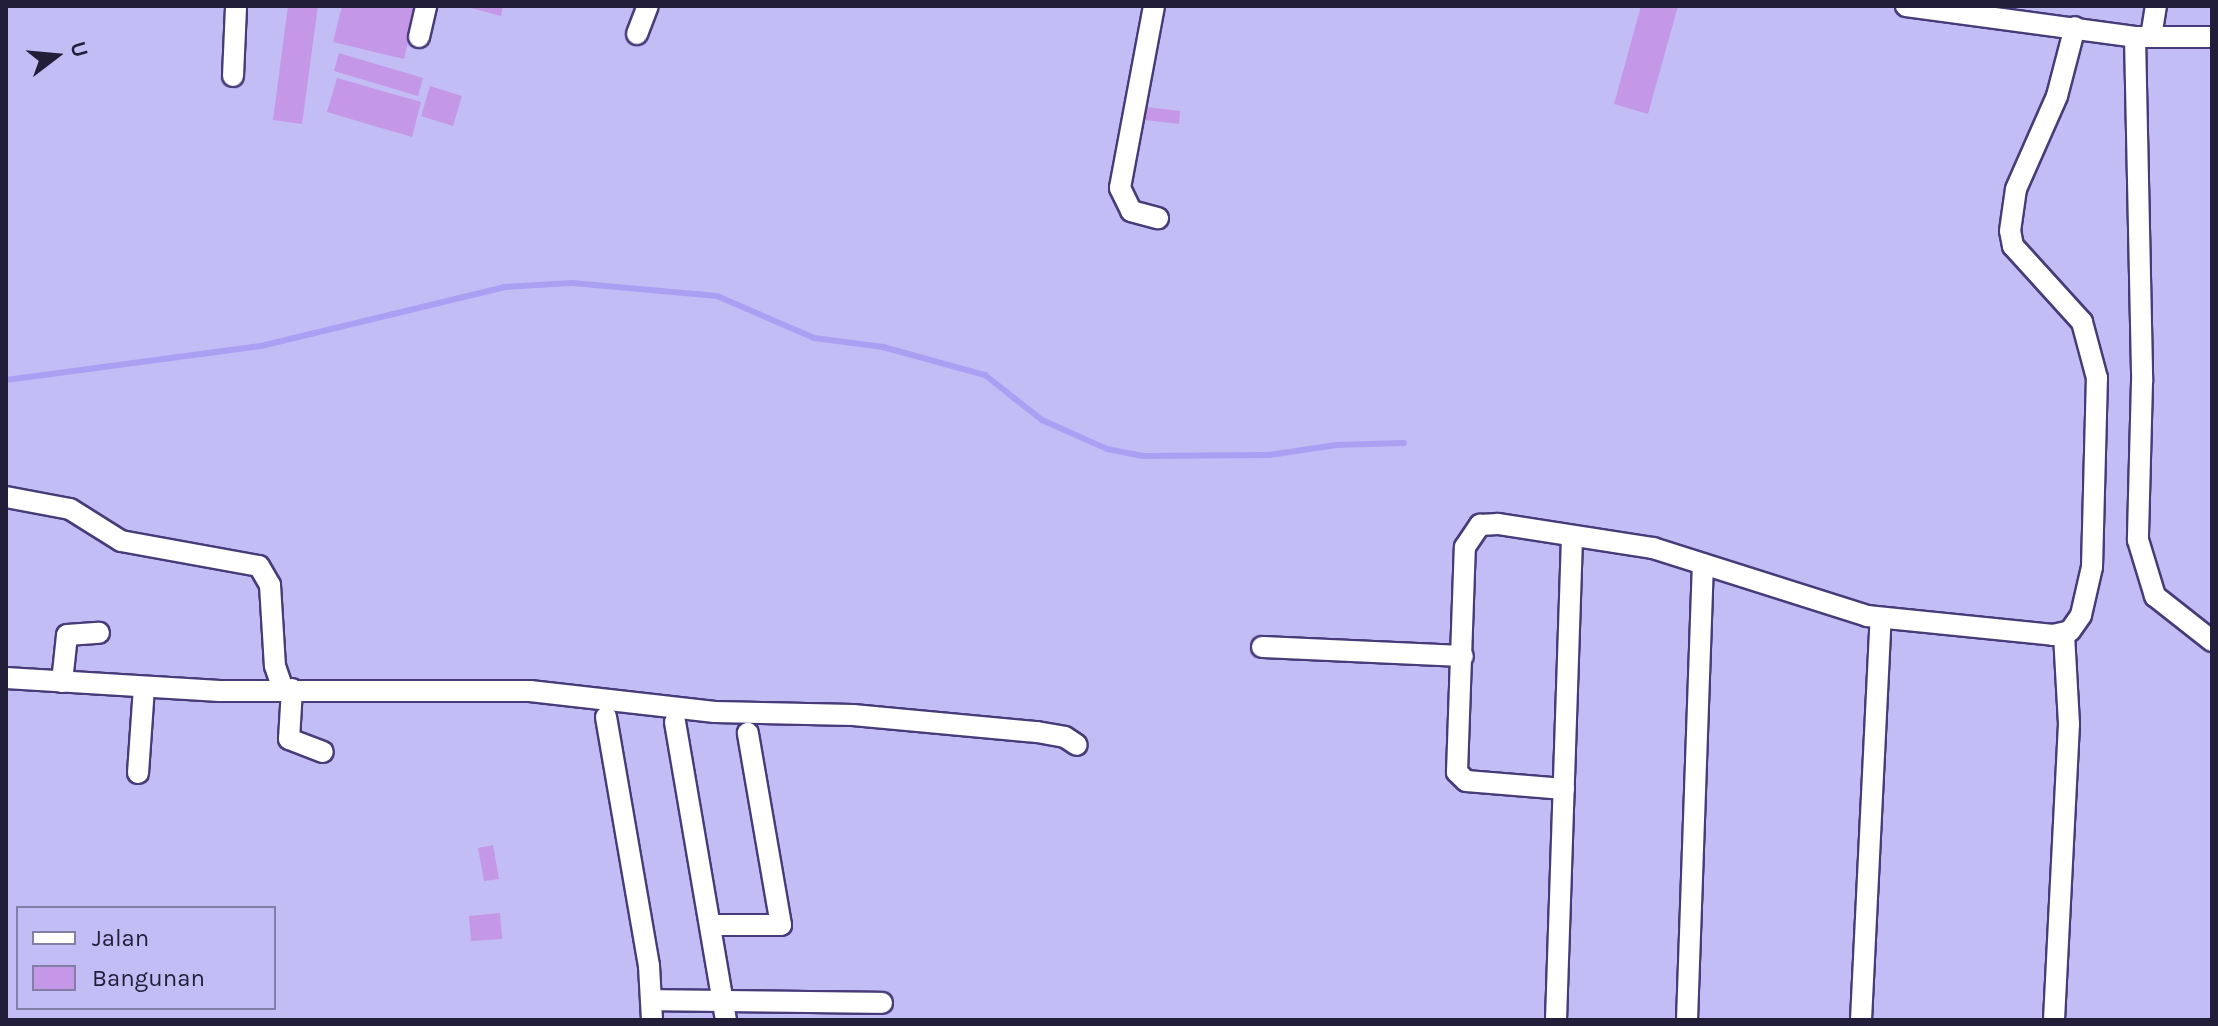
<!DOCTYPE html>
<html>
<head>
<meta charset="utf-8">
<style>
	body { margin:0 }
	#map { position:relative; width:2218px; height:1026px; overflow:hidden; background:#c3bdf5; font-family:Karla,sans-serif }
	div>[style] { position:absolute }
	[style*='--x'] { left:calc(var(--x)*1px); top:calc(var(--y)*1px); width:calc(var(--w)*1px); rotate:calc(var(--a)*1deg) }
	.stream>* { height:6px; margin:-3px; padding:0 3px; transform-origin:3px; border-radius:3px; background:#ab9ff4 }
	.building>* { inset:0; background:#c498e7 }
	.roads { filter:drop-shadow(2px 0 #473c79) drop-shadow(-2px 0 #473c79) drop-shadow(0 2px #473c79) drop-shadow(0 -2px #473c79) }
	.minor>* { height:20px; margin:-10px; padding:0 10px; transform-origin:10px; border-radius:10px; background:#fff }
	span { translate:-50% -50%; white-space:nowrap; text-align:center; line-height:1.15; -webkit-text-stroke:8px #c3bdf5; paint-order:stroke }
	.frame { position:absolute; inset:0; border:8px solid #221d38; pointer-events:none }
	.legend { position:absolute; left:16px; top:906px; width:260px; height:104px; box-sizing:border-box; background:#c3bdf5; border:2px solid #837da9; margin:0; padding:10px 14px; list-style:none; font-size:24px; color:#221d38 }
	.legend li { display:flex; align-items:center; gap:16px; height:40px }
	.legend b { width:40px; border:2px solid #837da9 }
	.north { position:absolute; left:16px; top:16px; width:80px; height:80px; -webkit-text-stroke:6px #c3bdf5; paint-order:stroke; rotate:74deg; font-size:22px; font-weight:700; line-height:32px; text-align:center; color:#221d38 }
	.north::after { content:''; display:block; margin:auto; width:28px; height:36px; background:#221d38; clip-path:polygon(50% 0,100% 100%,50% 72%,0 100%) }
</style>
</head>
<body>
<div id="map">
	<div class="stream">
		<div style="--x:6;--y:380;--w:257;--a:-7.6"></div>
		<div style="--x:261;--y:346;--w:250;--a:-13.6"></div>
		<div style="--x:504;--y:287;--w:68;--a:-3.4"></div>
		<div style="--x:572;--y:283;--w:146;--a:5.1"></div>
		<div style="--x:717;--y:296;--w:106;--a:23.4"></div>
		<div style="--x:814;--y:338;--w:70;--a:7.4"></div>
		<div style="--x:883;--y:347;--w:106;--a:15.4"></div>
		<div style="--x:985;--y:375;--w:73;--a:38.3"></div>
		<div style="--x:1042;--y:420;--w:71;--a:24"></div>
		<div style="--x:1107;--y:449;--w:38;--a:11"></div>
		<div style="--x:1144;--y:456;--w:125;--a:-0.5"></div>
		<div style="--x:1269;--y:455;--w:68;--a:-8.5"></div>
		<div style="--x:1336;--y:445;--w:68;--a:-1.7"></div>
	</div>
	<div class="building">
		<div style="clip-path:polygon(288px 6px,318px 6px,302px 124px,273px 120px)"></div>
		<div style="clip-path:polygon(342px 6px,417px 6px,404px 59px,333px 42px)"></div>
		<div style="clip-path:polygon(464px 6px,503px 6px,501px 16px)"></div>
		<div style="clip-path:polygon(1641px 6px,1678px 6px,1648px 114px,1614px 104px)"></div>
		<div style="clip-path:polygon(339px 53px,423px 78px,418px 96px,334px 71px)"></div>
		<div style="clip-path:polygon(337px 78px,421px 102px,412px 137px,327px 112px)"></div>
		<div style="clip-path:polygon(430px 86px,462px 96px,453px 126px,421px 116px)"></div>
		<div style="clip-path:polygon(1146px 107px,1180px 111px,1179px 124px,1145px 120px)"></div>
		<div style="clip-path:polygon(493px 845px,499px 879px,484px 881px,478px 848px)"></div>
		<div style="clip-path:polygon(500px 913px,502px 939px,471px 941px,469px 916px)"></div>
	</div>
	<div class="roads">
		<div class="minor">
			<div style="--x:1154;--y:6;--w:185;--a:100.6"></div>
			<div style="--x:1120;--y:188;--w:25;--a:64"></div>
			<div style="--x:1131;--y:211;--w:28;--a:15"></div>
			<div style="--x:1906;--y:6;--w:231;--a:7.7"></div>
			<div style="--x:2135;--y:37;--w:77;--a:0"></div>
			<div style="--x:637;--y:34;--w:30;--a:-69"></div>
			<div style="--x:419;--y:37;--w:32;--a:-77"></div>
			<div style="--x:2135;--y:37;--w:345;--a:88.8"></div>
			<div style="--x:2142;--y:382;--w:158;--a:91.5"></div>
			<div style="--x:2138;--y:540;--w:59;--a:73.1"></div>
			<div style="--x:2155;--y:596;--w:73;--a:38.3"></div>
			<div style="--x:2151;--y:37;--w:31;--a:-81"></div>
			<div style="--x:233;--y:76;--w:70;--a:-87.5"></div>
			<div style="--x:6;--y:497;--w:65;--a:10.6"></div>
			<div style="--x:70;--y:509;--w:60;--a:32.1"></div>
			<div style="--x:121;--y:541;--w:140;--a:10.3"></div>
			<div style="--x:259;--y:566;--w:22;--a:60"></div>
			<div style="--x:270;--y:585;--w:81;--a:86.5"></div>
			<div style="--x:275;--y:666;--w:24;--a:71"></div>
			<div style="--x:1262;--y:647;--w:201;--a:2.6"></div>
			<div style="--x:6;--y:678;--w:214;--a:3.5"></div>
			<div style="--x:220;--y:691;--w:310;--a:0"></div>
			<div style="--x:530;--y:691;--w:186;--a:6.5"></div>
			<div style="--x:715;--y:712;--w:138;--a:1.2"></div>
			<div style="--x:853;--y:715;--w:185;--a:5.3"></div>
			<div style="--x:1037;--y:732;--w:28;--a:10"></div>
			<div style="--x:1065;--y:737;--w:14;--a:34"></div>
			<div style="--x:62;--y:682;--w:47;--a:-83.9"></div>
			<div style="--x:67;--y:635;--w:32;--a:-4"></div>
			<div style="--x:292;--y:689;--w:50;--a:93.4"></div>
			<div style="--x:289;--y:739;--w:36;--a:21"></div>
			<div style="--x:606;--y:717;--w:253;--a:80.2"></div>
			<div style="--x:649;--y:966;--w:54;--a:86.8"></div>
			<div style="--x:675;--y:722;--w:302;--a:80.3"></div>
			<div style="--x:138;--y:773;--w:86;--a:-86"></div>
			<div style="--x:1564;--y:789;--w:98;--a:-175.3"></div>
			<div style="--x:1466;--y:781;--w:13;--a:-135"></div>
			<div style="--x:1457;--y:772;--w:225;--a:-88"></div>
			<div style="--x:1465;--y:547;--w:27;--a:-56"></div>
			<div style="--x:1480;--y:525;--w:18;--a:-3"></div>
			<div style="--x:1498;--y:524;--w:157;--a:8.8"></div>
			<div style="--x:1653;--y:548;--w:225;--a:17.6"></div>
			<div style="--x:1867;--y:616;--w:187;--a:5.8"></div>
			<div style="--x:2053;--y:635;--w:17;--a:-13"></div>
			<div style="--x:2070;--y:631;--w:19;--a:-55"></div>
			<div style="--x:2081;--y:615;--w:49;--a:-77.1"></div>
			<div style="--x:2092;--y:567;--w:189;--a:-88.5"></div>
			<div style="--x:2097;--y:378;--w:58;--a:-105"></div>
			<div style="--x:2082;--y:322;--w:103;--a:-132.2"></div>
			<div style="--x:2013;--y:246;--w:15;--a:-101"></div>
			<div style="--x:2010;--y:231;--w:42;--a:-81.9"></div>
			<div style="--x:2016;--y:189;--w:102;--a:-66.2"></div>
			<div style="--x:2057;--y:96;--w:71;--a:-75.4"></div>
			<div style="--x:712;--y:925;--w:69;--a:0"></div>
			<div style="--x:781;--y:925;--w:195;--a:-99.8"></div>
			<div style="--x:651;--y:1000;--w:231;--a:0.7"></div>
			<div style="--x:1556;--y:1020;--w:483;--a:-88.1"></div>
			<div style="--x:1687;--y:1020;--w:456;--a:-88"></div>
			<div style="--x:1861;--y:1020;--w:402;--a:-87.2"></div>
			<div style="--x:2054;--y:1020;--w:296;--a:-87.1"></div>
			<div style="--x:2069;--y:724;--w:90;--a:-93.2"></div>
		</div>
	</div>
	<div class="frame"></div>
	<ul class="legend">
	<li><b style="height:10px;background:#fff"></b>Jalan</li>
	<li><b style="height:22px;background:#c498e7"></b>Bangunan</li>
	</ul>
	<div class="north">U</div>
</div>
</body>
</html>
